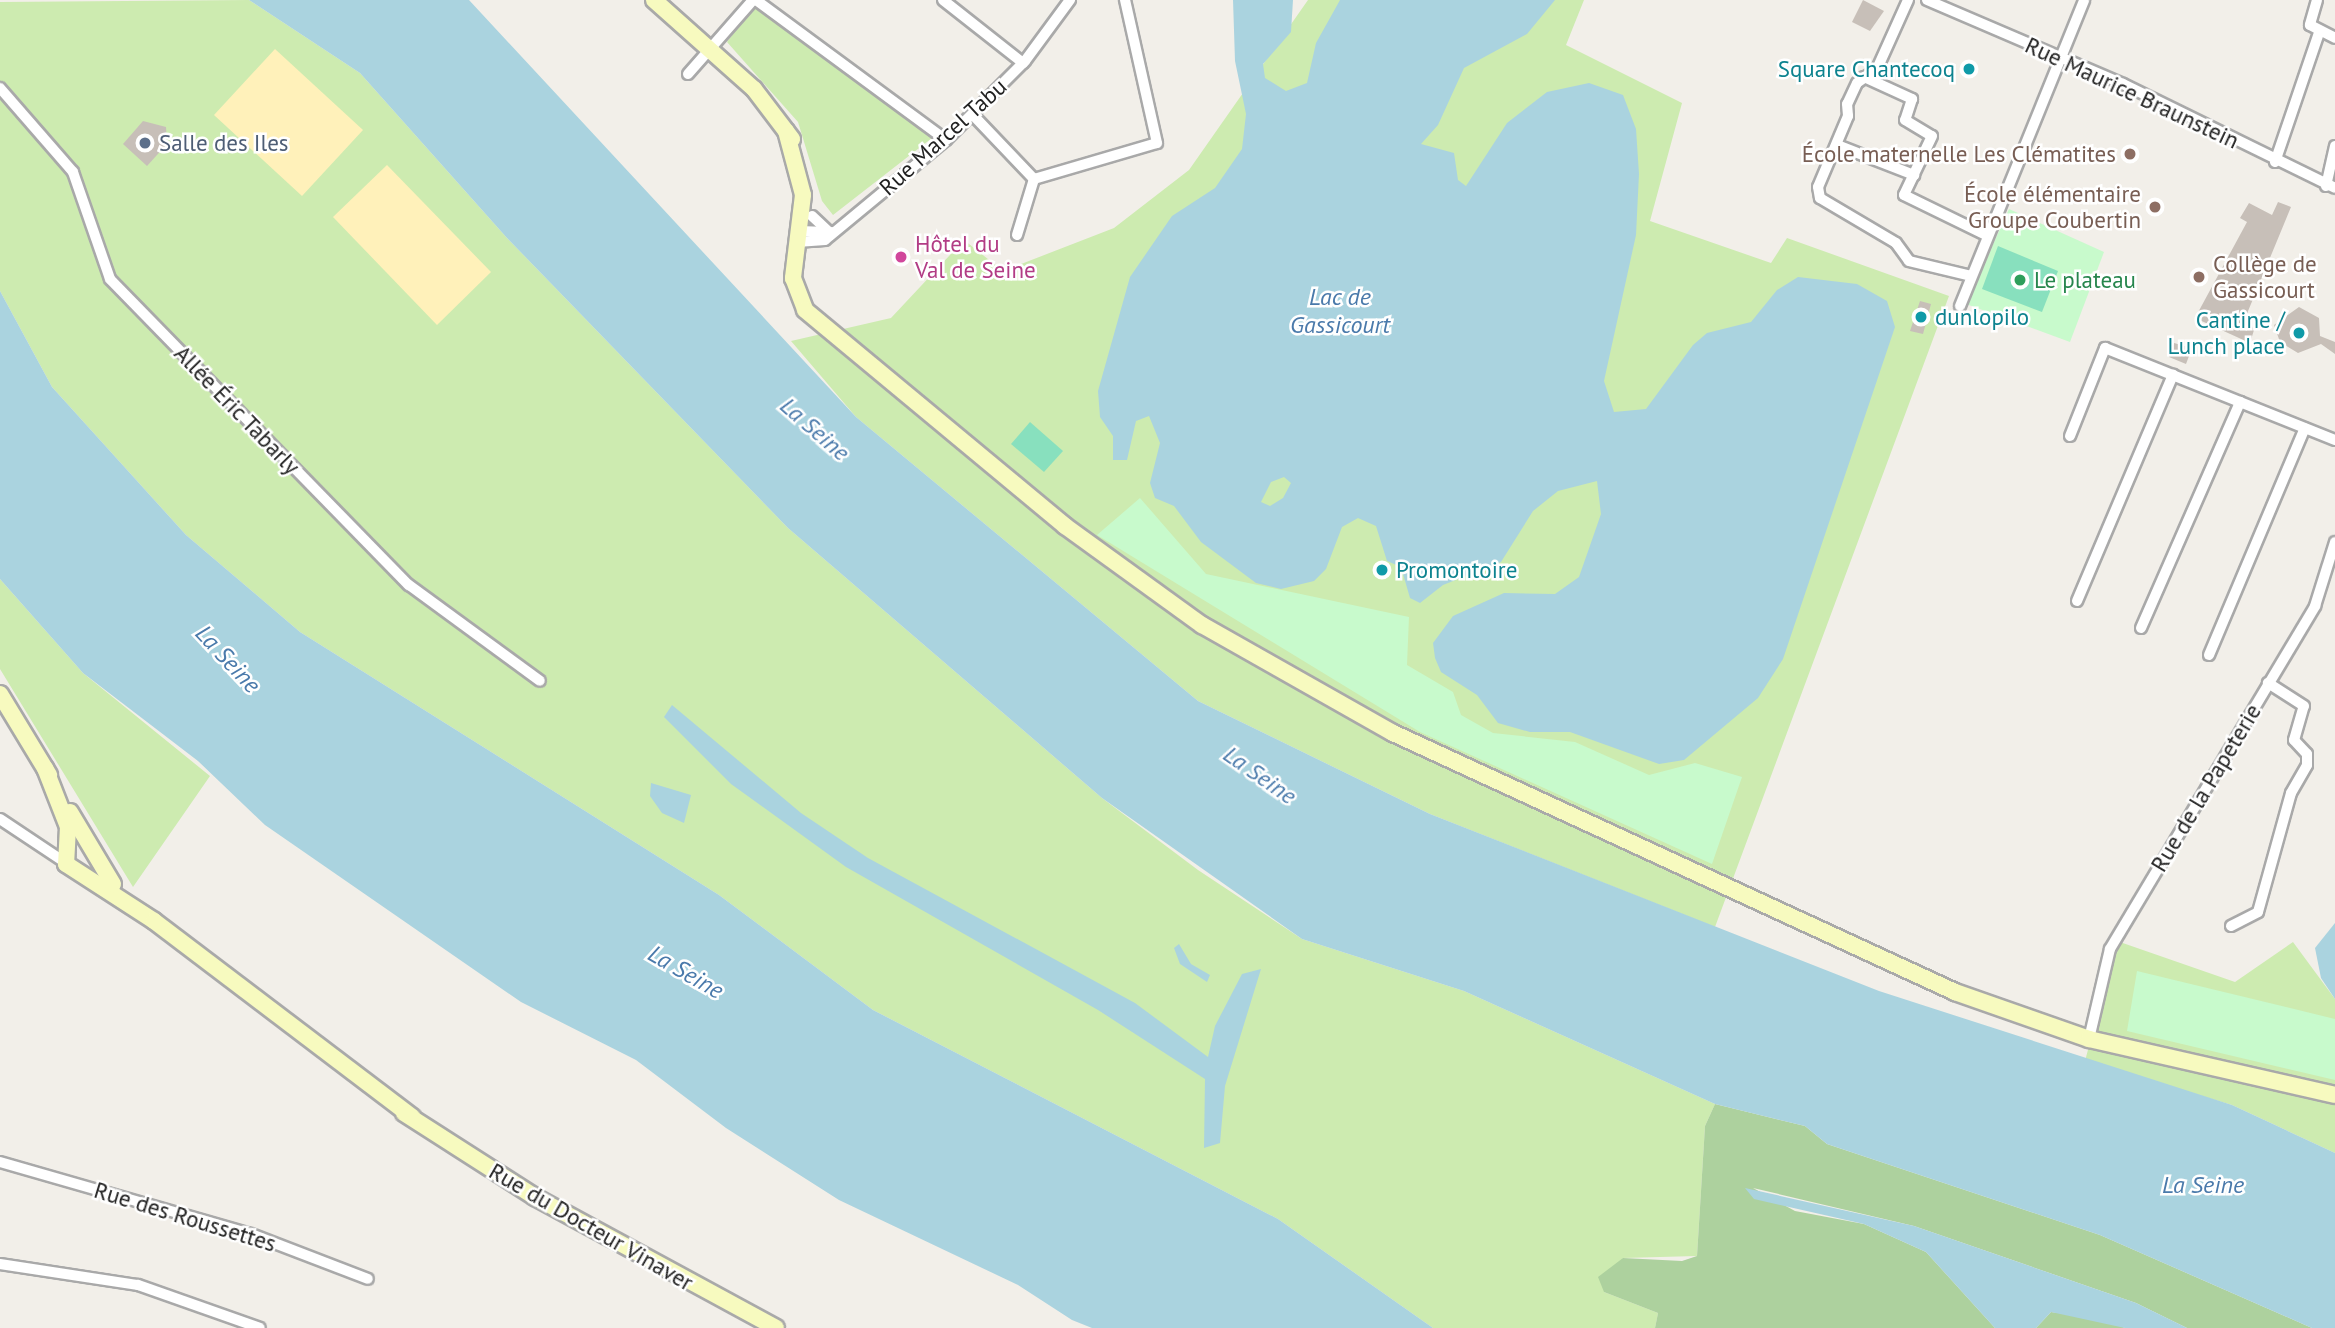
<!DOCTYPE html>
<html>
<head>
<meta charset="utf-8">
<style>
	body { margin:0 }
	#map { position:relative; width:2335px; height:1328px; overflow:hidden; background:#f2efe9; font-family:"PT Sans",sans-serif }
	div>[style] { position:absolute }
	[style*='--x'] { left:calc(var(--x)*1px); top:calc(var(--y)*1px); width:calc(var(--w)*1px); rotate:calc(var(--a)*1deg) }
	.grass>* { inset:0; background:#cdebb0 }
	.forest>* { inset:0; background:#add19e }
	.sand>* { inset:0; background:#fff1ba }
	.park>* { inset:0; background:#c8facc }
	.pitch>* { inset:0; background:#88e0be }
	.water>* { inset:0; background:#aad3df }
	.building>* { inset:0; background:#c7bfb8 }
	.roads { filter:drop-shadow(2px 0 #a9a9a9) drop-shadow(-2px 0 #a9a9a9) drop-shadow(0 2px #a9a9a9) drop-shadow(0 -2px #a9a9a9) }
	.minor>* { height:10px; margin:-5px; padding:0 5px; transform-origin:5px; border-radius:5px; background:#fff }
	.secondary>* { height:16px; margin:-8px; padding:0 8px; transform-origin:8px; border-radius:8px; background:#f7fabf }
	.dots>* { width:19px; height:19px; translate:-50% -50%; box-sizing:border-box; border:4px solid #fff; border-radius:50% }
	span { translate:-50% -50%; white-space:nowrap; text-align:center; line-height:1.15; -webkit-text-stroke:5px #fff; paint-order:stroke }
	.culture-label { font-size:23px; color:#0d838f }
	.right { translate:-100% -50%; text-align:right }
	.left { translate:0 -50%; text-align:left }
	.street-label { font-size:23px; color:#222 }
	.service-label { font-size:23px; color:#4e5e75 }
	.education-label { font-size:23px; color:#785e54 }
	.hotel-label { font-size:23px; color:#b23c85 }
	.leisure-label { font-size:23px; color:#27864d }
	.water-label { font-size:24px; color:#4a7aab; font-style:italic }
</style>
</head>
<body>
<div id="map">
	<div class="grass">
		<div style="clip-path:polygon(249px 0,360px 73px,507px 238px,788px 528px,1102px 798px,1198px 870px,1302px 939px,1464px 991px,1715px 1104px,1705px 1126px,1697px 1256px,1623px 1258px,1604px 1292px,1658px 1313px,1655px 1328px,1433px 1328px,1278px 1219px,873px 1010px,719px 895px,300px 632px,186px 535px,52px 387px,0 291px,0 2px)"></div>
		<div style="clip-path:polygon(1308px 0,1584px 0,1566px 45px,1682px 103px,1650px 221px,1771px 263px,1787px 238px,1949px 296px,1715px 927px,1430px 814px,1198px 701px,856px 417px,791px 341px,891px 318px,964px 240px,1003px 271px,1114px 228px,1189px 170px)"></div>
		<div style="clip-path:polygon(756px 2px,932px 138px,833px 215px,822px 201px,798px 122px,727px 42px)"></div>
		<div style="clip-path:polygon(0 579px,83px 673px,210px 776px,133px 887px,0 669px)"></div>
		<div style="clip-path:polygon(2117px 941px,2235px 982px,2293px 942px,2335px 999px,2335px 1153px,2232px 1105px,2085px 1061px)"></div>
	</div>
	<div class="forest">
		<div style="clip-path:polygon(1715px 1104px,1805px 1126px,1827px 1144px,2100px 1235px,2312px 1328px,2187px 1328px,2136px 1303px,1914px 1226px,1753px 1188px,1795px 1211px,1864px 1224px,1926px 1252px,1995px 1328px,1655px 1328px,1658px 1313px,1604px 1292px,1598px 1277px,1623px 1258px,1682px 1261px,1697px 1256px,1705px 1126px)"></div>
		<div style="clip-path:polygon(2051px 1312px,2104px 1319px,2125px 1328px,2036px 1328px)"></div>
	</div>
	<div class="sand">
		<div style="clip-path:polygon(275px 49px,363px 130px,302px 196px,214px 115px)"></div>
		<div style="clip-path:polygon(387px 165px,491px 272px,437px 325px,333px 217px)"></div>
	</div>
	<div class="park">
		<div style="clip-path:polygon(2009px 209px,2104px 252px,2070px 342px,1966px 304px)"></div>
		<div style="clip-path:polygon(1140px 498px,1206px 574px,1409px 617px,1407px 665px,1453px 692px,1461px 715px,1493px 733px,1575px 742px,1649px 775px,1695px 763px,1742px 777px,1712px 864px,1420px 732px,1097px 535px)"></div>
		<div style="clip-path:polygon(2137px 971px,2335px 1019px,2335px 1080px,2127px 1031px)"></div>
	</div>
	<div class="pitch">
		<div style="clip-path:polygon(1998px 246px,2058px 271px,2042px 312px,1982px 289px)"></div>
		<div style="clip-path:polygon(1030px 422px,1063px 451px,1044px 472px,1011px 444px)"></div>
	</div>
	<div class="water">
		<div style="clip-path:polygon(249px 0,469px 0,856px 417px,1198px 701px,1430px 814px,1879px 991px,2232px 1105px,2335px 1153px,2335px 1328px,2312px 1328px,2100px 1235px,1827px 1144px,1805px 1126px,1715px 1104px,1464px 991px,1302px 939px,1102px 798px,788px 528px,507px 238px,360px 73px)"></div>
		<div style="clip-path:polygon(evenodd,1233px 0,1293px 0,1291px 32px,1263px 64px,1265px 78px,1286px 91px,1307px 83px,1316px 43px,1340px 0,1555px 0,1527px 34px,1464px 68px,1438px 125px,1421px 144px,1454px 153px,1458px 180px,1466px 186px,1507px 123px,1547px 92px,1589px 83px,1623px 95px,1636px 129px,1639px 174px,1636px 235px,1604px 381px,1614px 412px,1646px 409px,1693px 345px,1707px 333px,1751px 322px,1777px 290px,1798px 277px,1857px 284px,1887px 301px,1895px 327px,1783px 659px,1758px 698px,1684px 760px,1659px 764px,1570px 732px,1530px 732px,1498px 723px,1477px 695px,1441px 672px,1435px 658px,1433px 643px,1453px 616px,1504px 593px,1555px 594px,1579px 577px,1601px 514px,1597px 481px,1558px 491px,1533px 511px,1501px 562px,1443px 585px,1420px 603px,1410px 598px,1401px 567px,1387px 561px,1376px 526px,1358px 518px,1342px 527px,1326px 569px,1314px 581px,1281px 589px,1256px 583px,1201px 542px,1174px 506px,1155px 498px,1150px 483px,1160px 443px,1149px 416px,1136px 421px,1127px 460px,1113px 460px,1113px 436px,1100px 417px,1098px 391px,1130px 277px,1172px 216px,1215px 188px,1242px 149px,1246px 114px,1235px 61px,1233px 0,1284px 477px,1291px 483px,1283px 498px,1270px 506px,1261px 502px,1271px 482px,1284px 477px)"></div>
		<div style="clip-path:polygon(0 291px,52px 387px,186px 535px,300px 632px,719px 895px,873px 1010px,1278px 1219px,1433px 1328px,1092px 1328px,1072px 1320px,1018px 1285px,839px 1200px,726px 1128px,636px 1060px,521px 1002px,265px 825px,198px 761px,83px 673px,0 579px)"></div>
		<div style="clip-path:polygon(672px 705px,801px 813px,868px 858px,1135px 1003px,1208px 1057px,1215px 1026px,1242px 974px,1261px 969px,1225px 1086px,1220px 1143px,1204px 1148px,1205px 1079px,1098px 1010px,846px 867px,731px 784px,664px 717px)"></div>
		<div style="clip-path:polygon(651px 783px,691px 795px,684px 823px,662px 813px,650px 796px)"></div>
		<div style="clip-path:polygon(2335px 923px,2335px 999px,2321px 978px,2315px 948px)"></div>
		<div style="clip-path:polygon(1179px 944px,1191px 964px,1210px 975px,1207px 982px,1180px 964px,1174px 948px)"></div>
		<div style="clip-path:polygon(1745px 1188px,1914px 1226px,2136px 1303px,2187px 1328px,2125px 1328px,2051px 1312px,2036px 1328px,1995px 1328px,1926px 1252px,1864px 1224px,1754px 1199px)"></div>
	</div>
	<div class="building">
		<div style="clip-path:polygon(1863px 0,1884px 11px,1870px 31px,1852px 22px)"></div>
		<div style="clip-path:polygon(143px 121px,166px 127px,167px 144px,147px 166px,123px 144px)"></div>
		<div style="clip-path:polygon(2278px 202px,2291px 207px,2246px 316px,2254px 330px,2250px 343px,2195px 318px,2247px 222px,2240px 218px,2249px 203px,2272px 215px)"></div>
		<div style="clip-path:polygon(1920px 301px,1931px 304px,1923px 334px,1910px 331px)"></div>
		<div style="clip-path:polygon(2299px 307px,2319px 318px,2320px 336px,2335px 342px,2335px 354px,2321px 344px,2298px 353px,2280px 342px,2274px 325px)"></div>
		<div style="clip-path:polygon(2174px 343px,2192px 348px,2186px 364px,2169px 357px)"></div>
	</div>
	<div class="roads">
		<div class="minor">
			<div style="--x:756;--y:0;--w:236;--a:36.4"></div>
			<div style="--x:943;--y:0;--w:102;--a:38.2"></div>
			<div style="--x:1908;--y:0;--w:76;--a:114.2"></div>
			<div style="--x:1877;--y:69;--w:24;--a:145"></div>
			<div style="--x:1857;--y:83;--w:23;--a:115"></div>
			<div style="--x:1847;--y:104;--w:12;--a:85"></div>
			<div style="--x:1848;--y:116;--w:77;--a:112.9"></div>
			<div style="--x:1818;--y:187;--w:11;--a:80"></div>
			<div style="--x:1820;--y:198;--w:88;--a:30.6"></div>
			<div style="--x:1896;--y:243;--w:22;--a:54"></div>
			<div style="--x:1909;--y:261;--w:64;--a:13.6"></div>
			<div style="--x:1927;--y:0;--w:213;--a:23.2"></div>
			<div style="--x:2123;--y:84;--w:236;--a:26.1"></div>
			<div style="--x:2317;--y:0;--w:26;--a:106"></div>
			<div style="--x:2310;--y:25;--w:28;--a:27"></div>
			<div style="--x:688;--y:74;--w:98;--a:-48.7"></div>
			<div style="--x:1864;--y:77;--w:53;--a:24.6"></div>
			<div style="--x:1912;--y:99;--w:22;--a:108"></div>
			<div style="--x:1905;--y:120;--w:31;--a:31"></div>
			<div style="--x:1932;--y:136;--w:65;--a:115.4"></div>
			<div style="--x:1904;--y:195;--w:93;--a:26"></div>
			<div style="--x:0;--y:88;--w:111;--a:49"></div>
			<div style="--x:73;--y:172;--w:113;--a:70.9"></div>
			<div style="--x:110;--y:279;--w:428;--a:45.7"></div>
			<div style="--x:409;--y:585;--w:162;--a:36.2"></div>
			<div style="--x:973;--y:115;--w:88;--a:46.4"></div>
			<div style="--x:1034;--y:179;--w:128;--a:-16.3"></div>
			<div style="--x:1157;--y:143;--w:147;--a:-102.6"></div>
			<div style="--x:1837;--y:145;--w:83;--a:21.3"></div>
			<div style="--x:2275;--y:162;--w:139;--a:-71.2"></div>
			<div style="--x:2326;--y:186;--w:41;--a:-77.3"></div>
			<div style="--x:812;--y:216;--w:25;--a:43"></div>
			<div style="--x:800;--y:231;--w:33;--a:2"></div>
			<div style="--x:1017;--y:235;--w:59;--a:-73.1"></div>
			<div style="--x:797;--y:242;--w:28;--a:-4"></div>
			<div style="--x:825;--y:240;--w:157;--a:-39.6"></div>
			<div style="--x:946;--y:140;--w:112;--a:-45"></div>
			<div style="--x:1025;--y:61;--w:76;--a:-53.6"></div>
			<div style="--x:1960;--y:306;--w:330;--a:-67.9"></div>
			<div style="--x:2070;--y:436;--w:95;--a:-68.3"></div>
			<div style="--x:2105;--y:348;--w:248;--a:21.8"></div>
			<div style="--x:2077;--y:601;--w:246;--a:-67"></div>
			<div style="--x:2141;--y:628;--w:247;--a:-66.3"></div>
			<div style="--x:2209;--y:655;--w:246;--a:-67.1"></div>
			<div style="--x:0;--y:819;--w:76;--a:33.7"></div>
			<div style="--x:2231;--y:926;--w:30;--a:-27"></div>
			<div style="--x:2258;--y:912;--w:123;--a:-74.5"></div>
			<div style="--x:2291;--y:793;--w:32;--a:-60"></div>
			<div style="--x:2307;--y:765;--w:11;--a:-90"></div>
			<div style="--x:2307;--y:754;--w:19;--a:-133"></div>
			<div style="--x:2294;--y:740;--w:35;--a:-74"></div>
			<div style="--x:2304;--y:706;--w:43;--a:-147.4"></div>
			<div style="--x:2089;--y:1039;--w:92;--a:-76.9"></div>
			<div style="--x:2110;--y:949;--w:400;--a:-59.1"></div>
			<div style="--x:2315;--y:606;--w:67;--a:-72.6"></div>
			<div style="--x:0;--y:1162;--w:261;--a:16"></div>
			<div style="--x:251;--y:1234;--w:125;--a:21"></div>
			<div style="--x:0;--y:1264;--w:140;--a:8.7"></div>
			<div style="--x:138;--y:1285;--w:129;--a:19.4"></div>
		</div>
		<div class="secondary">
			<div style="--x:654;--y:0;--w:134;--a:41.7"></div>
			<div style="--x:754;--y:89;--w:63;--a:52.8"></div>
			<div style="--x:786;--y:131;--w:66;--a:75.1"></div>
			<div style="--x:803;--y:195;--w:84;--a:96.9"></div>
			<div style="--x:793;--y:278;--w:34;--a:69"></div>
			<div style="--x:805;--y:310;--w:338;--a:39.7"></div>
			<div style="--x:1065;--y:526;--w:169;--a:35.9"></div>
			<div style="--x:1202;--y:625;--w:219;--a:29.5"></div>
			<div style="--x:1393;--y:733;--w:619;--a:24.74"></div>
			<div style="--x:1955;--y:992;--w:142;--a:19.3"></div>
			<div style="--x:2089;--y:1039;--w:252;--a:12.8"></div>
			<div style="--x:0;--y:694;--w:95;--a:58.8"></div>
			<div style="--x:45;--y:768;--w:63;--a:68.7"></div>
			<div style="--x:68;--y:827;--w:37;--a:93"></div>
			<div style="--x:66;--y:864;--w:105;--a:32.9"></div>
			<div style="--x:154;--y:921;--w:324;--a:37.2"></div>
			<div style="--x:70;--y:812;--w:84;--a:59.2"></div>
			<div style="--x:404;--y:1113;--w:156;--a:32.7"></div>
			<div style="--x:535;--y:1197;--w:274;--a:28.5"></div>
		</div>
	</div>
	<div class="dots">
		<div style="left:1969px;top:69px;background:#0f9aa8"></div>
		<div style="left:145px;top:143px;background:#5c6f8a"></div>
		<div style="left:2130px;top:154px;background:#8d6e63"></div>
		<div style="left:2155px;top:207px;background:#8d6e63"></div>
		<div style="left:901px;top:257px;background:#d1479c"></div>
		<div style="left:2199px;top:277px;background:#8d6e63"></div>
		<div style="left:2020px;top:280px;background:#2e9e5b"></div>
		<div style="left:1921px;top:317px;background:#0f9aa8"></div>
		<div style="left:2299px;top:333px;background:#0f9aa8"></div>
		<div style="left:1382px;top:570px;background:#0f9aa8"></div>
	</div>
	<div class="culture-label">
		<span class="right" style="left:1955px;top:69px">Square Chantecoq</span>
		<span class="left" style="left:1935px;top:317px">dunlopilo</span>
		<span class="right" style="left:2285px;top:333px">Cantine /<br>Lunch place</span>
		<span class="left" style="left:1396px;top:570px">Promontoire</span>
	</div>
	<div class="street-label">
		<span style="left:2132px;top:93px;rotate:25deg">Rue Maurice Braunstein</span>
		<span style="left:943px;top:137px;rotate:-42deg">Rue Marcel Tabu</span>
		<span style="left:237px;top:410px;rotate:46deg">Allée Éric Tabarly</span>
		<span style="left:2206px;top:788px;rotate:-59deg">Rue de la Papeterie</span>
		<span style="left:185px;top:1217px;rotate:17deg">Rue des Roussettes</span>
		<span style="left:591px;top:1227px;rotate:30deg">Rue du Docteur Vinaver</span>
	</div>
	<div class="service-label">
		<span class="left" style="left:159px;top:143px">Salle des Iles</span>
	</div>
	<div class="education-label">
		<span class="right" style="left:2116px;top:154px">École maternelle Les Clématites</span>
		<span class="right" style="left:2141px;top:207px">École élémentaire<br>Groupe Coubertin</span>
		<span class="left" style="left:2213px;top:277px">Collège de<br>Gassicourt</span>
	</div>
	<div class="hotel-label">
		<span class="left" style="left:915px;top:257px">Hôtel du<br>Val de Seine</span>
	</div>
	<div class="leisure-label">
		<span class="left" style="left:2034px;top:280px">Le plateau</span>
	</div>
	<div class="water-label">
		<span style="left:1340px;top:311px">Lac de<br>Gassicourt</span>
		<span style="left:815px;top:429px;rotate:41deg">La Seine</span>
		<span style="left:228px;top:659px;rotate:47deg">La Seine</span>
		<span style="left:1260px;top:775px;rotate:35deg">La Seine</span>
		<span style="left:686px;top:972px;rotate:30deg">La Seine</span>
		<span style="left:2203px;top:1185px">La Seine</span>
	</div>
</div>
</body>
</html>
